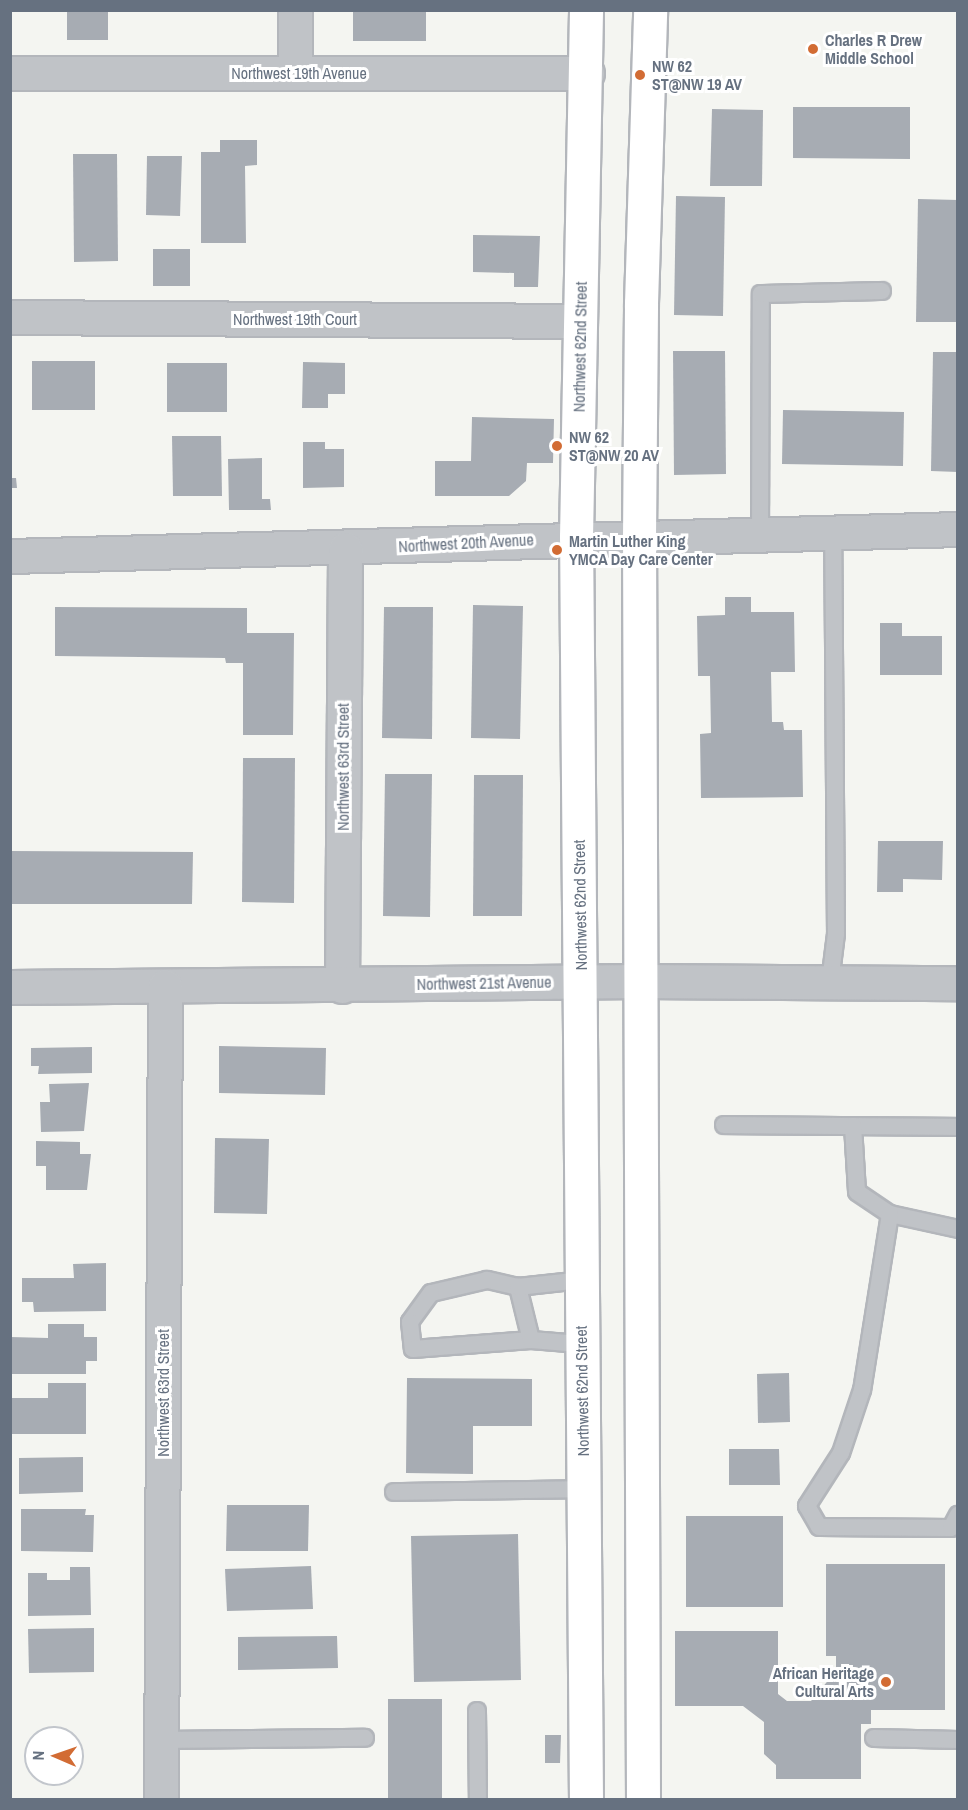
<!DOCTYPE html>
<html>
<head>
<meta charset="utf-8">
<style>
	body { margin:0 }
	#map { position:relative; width:968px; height:1810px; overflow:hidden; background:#f4f5f1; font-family:"Archivo Narrow",sans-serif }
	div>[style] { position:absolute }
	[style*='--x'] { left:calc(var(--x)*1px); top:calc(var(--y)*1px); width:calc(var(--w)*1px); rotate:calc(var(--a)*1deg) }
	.building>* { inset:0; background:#a7acb3 }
	.roads { filter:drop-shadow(2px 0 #b3b6bb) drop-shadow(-2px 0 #b3b6bb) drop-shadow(0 2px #b3b6bb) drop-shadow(0 -2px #b3b6bb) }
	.service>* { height:16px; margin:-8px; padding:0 8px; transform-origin:8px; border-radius:8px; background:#c0c3c7 }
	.minor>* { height:33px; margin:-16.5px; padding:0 16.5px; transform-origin:16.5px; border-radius:16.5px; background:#c0c3c7 }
	.secondary>* { height:33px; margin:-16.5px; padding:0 16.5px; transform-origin:16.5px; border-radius:16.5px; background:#fff }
	.dots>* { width:16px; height:16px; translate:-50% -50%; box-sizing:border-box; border:3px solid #fff; border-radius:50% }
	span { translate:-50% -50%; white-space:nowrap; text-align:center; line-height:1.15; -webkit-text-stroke:6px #fff; paint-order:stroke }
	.poi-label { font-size:16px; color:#667180; font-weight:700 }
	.left { translate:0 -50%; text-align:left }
	.right { translate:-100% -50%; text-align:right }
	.street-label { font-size:16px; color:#667180 }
	.frame { position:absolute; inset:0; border:12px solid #667180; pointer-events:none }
	.north { position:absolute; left:24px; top:1726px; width:60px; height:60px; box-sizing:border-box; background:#fff; border:2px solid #c2c6cc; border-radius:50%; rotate:272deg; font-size:16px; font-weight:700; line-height:24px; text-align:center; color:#667180 }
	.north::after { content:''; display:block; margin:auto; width:21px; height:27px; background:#d26c34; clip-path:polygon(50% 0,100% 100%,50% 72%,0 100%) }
</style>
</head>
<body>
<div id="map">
	<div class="building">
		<div style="clip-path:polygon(67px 10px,108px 10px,108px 40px,67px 40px)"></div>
		<div style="clip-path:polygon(353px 10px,426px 10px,426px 41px,353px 41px)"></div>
		<div style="clip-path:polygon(793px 107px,910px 107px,910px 159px,793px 158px)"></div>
		<div style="clip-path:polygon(712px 109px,763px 110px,762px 186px,710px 186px)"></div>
		<div style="clip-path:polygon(220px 140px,257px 140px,257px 165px,245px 166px,246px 243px,201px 243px,201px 152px,220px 152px)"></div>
		<div style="clip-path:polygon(73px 154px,117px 154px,118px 261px,74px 262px)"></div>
		<div style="clip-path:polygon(147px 156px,182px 156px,180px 216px,146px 215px)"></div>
		<div style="clip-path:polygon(676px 196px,725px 197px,723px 316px,674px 315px)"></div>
		<div style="clip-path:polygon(918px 199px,958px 200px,958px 322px,916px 322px)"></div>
		<div style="clip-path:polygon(473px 235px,540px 236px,538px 287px,514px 287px,514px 273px,473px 272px)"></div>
		<div style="clip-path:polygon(153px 249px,190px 249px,190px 286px,153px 286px)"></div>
		<div style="clip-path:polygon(673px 351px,725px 351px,726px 474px,674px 475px)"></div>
		<div style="clip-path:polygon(933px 352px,958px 352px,958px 472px,931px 471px)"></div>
		<div style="clip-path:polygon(32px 361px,95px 361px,95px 410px,32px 410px)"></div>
		<div style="clip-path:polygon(303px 362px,345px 363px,345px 394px,328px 394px,328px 408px,302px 408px)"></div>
		<div style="clip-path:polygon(167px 363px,227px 363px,227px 412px,167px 412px)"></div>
		<div style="clip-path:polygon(783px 410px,904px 412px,903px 466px,782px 464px)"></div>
		<div style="clip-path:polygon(472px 417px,554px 419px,553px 463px,527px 463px,526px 481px,509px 496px,435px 496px,435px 461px,471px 461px)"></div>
		<div style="clip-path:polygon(172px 436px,221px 436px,222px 496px,173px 496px)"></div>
		<div style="clip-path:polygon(303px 442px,325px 442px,325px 449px,344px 449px,344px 487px,303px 488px)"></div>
		<div style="clip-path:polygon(262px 458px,262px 499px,270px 499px,271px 510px,229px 510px,228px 459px)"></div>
		<div style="clip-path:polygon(10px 478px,16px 478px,17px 488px,10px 488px)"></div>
		<div style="clip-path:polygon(725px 597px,751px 597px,751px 612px,794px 612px,795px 672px,771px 672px,772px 722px,783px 722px,784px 730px,802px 730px,803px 797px,701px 798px,700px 734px,711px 733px,710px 676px,698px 676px,697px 616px,725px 615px)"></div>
		<div style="clip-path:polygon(473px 605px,523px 606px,520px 739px,471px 738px)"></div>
		<div style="clip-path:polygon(55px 607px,247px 608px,247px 633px,294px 633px,293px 735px,243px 735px,243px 663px,226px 663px,225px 658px,55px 656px)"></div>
		<div style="clip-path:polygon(384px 607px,433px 607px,432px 739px,382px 738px)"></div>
		<div style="clip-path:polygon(880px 623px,902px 623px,902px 636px,942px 636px,942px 675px,880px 675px)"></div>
		<div style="clip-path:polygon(243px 758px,295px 758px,294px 903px,242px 902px)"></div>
		<div style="clip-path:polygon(385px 774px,432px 774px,430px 917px,383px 916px)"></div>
		<div style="clip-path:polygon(474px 775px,523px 775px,522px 916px,473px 916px)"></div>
		<div style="clip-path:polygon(878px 841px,943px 841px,942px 880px,903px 879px,903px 892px,877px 892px)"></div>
		<div style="clip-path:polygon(10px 851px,193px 852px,192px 904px,10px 904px)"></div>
		<div style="clip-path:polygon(219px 1046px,326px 1048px,325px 1095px,219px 1093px)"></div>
		<div style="clip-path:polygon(92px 1047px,92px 1073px,38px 1074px,39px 1066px,31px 1066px,31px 1048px)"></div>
		<div style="clip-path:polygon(89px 1083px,84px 1131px,41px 1132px,40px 1102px,50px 1102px,49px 1084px)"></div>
		<div style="clip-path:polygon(215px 1138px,269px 1139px,267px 1214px,214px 1213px)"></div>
		<div style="clip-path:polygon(36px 1141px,80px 1142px,80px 1154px,91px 1154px,87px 1190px,46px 1190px,46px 1166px,36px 1166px)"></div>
		<div style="clip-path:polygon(106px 1263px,106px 1311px,34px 1312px,33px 1302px,22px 1302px,22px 1278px,74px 1278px,73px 1264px)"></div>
		<div style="clip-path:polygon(48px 1324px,84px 1324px,84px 1337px,97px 1337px,97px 1361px,86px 1361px,86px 1374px,10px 1374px,10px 1337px,48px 1338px)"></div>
		<div style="clip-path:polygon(789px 1373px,790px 1422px,758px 1423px,757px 1374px)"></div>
		<div style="clip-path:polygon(407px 1378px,532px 1379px,532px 1426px,473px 1426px,473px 1474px,406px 1473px)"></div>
		<div style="clip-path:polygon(48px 1383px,86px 1383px,86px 1434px,11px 1434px,11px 1398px,48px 1398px)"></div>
		<div style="clip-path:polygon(729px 1449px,779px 1449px,780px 1485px,729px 1485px)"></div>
		<div style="clip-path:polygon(83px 1457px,83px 1492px,19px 1494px,19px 1458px)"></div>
		<div style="clip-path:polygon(227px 1505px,309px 1505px,308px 1551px,226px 1551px)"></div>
		<div style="clip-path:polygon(21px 1509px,86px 1509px,85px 1515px,94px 1515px,93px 1552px,21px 1551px)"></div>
		<div style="clip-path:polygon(686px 1516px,783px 1516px,783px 1607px,686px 1607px)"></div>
		<div style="clip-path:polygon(518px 1534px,521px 1680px,414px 1682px,411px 1536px)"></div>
		<div style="clip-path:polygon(826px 1564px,945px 1564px,945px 1710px,871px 1710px,871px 1724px,861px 1724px,861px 1779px,776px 1779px,776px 1765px,764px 1754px,764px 1722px,743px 1706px,675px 1706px,675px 1631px,778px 1631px,778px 1694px,787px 1701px,811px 1701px,836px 1671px,836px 1656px,826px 1656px)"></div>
		<div style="clip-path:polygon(311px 1566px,313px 1609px,227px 1611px,225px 1569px)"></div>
		<div style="clip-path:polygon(70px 1567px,90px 1567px,91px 1615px,28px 1616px,28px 1573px,47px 1573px,47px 1580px,70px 1580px)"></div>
		<div style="clip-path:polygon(94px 1628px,94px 1672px,29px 1673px,28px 1629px)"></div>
		<div style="clip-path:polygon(337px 1636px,338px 1668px,238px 1670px,238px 1637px)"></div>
		<div style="clip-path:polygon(388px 1699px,442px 1699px,442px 1798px,388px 1798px)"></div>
		<div style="clip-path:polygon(545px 1735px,561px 1735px,560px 1763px,545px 1763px)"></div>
	</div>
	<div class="roads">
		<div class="service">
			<div style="--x:760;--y:535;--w:241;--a:-89.8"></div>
			<div style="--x:761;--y:294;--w:121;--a:-1.4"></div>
			<div style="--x:830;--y:982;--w:48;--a:-82.9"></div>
			<div style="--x:836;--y:934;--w:400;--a:-90.4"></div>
			<div style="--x:724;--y:1125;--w:234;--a:0.5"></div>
			<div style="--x:853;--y:1126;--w:66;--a:86.5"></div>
			<div style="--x:857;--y:1192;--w:40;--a:34"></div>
			<div style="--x:890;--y:1214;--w:70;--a:12.4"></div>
			<div style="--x:890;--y:1214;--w:178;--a:99"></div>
			<div style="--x:862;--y:1390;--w:66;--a:108.4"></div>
			<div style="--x:841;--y:1453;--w:63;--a:122.7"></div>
			<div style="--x:807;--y:1506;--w:24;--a:60"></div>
			<div style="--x:819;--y:1527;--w:132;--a:0.4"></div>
			<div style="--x:951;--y:1528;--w:15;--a:-62"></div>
			<div style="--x:518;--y:1287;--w:32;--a:-167"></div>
			<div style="--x:487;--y:1280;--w:57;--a:166.9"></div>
			<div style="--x:431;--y:1293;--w:36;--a:126"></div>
			<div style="--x:410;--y:1322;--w:27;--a:84"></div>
			<div style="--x:413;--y:1349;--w:118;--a:-4.4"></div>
			<div style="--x:580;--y:1344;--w:49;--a:-175.3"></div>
			<div style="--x:531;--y:1340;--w:55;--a:-103.8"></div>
			<div style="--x:518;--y:1287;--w:63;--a:-6.3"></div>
			<div style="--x:394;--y:1492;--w:190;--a:-0.9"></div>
			<div style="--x:477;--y:1711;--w:89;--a:89.4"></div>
			<div style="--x:874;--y:1738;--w:84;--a:1.4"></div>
			<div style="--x:161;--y:1740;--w:204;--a:-0.6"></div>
		</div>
		<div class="minor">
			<div style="--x:295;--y:10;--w:63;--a:90"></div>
			<div style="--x:10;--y:73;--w:577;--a:0"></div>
			<div style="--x:10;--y:317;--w:570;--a:0.4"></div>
			<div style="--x:10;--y:556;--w:948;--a:-1.63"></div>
			<div style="--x:342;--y:986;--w:437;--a:-89.6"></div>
			<div style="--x:10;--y:987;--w:631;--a:-0.54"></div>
			<div style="--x:641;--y:981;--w:317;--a:0.4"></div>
			<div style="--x:161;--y:1800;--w:814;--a:-89.72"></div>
		</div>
		<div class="secondary">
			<div style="--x:586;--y:1800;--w:1263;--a:-90.45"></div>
			<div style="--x:576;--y:537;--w:527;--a:-88.91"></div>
			<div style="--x:643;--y:1800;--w:1263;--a:-90.18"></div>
			<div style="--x:639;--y:537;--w:234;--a:-89.5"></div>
			<div style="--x:641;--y:303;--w:293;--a:-88.2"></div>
		</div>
	</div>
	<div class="dots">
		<div style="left:813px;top:49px;background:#d26c34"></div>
		<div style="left:640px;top:75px;background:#d26c34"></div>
		<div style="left:557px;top:446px;background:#d26c34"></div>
		<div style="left:557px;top:550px;background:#d26c34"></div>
		<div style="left:886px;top:1682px;background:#d26c34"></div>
	</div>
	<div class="poi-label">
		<span class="left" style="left:825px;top:49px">Charles R Drew<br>Middle School</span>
		<span class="left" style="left:652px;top:75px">NW 62<br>ST@NW 19 AV</span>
		<span class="left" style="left:569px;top:446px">NW 62<br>ST@NW 20 AV</span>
		<span class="left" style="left:569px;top:550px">Martin Luther King<br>YMCA Day Care Center</span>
		<span class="right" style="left:874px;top:1682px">African Heritage<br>Cultural Arts</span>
	</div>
	<div class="street-label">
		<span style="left:299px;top:73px">Northwest 19th Avenue</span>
		<span style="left:295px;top:319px">Northwest 19th Court</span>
		<span style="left:580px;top:347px;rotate:-89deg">Northwest 62nd Street</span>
		<span style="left:466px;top:543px;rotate:-3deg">Northwest 20th Avenue</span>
		<span style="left:343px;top:767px;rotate:-90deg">Northwest 63rd Street</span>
		<span style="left:580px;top:905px;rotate:-91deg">Northwest 62nd Street</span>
		<span style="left:484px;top:983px;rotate:-1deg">Northwest 21st Avenue</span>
		<span style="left:582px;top:1391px;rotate:-91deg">Northwest 62nd Street</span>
		<span style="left:163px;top:1393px;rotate:-90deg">Northwest 63rd Street</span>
	</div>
	<div class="frame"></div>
	<div class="north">N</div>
</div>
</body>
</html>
